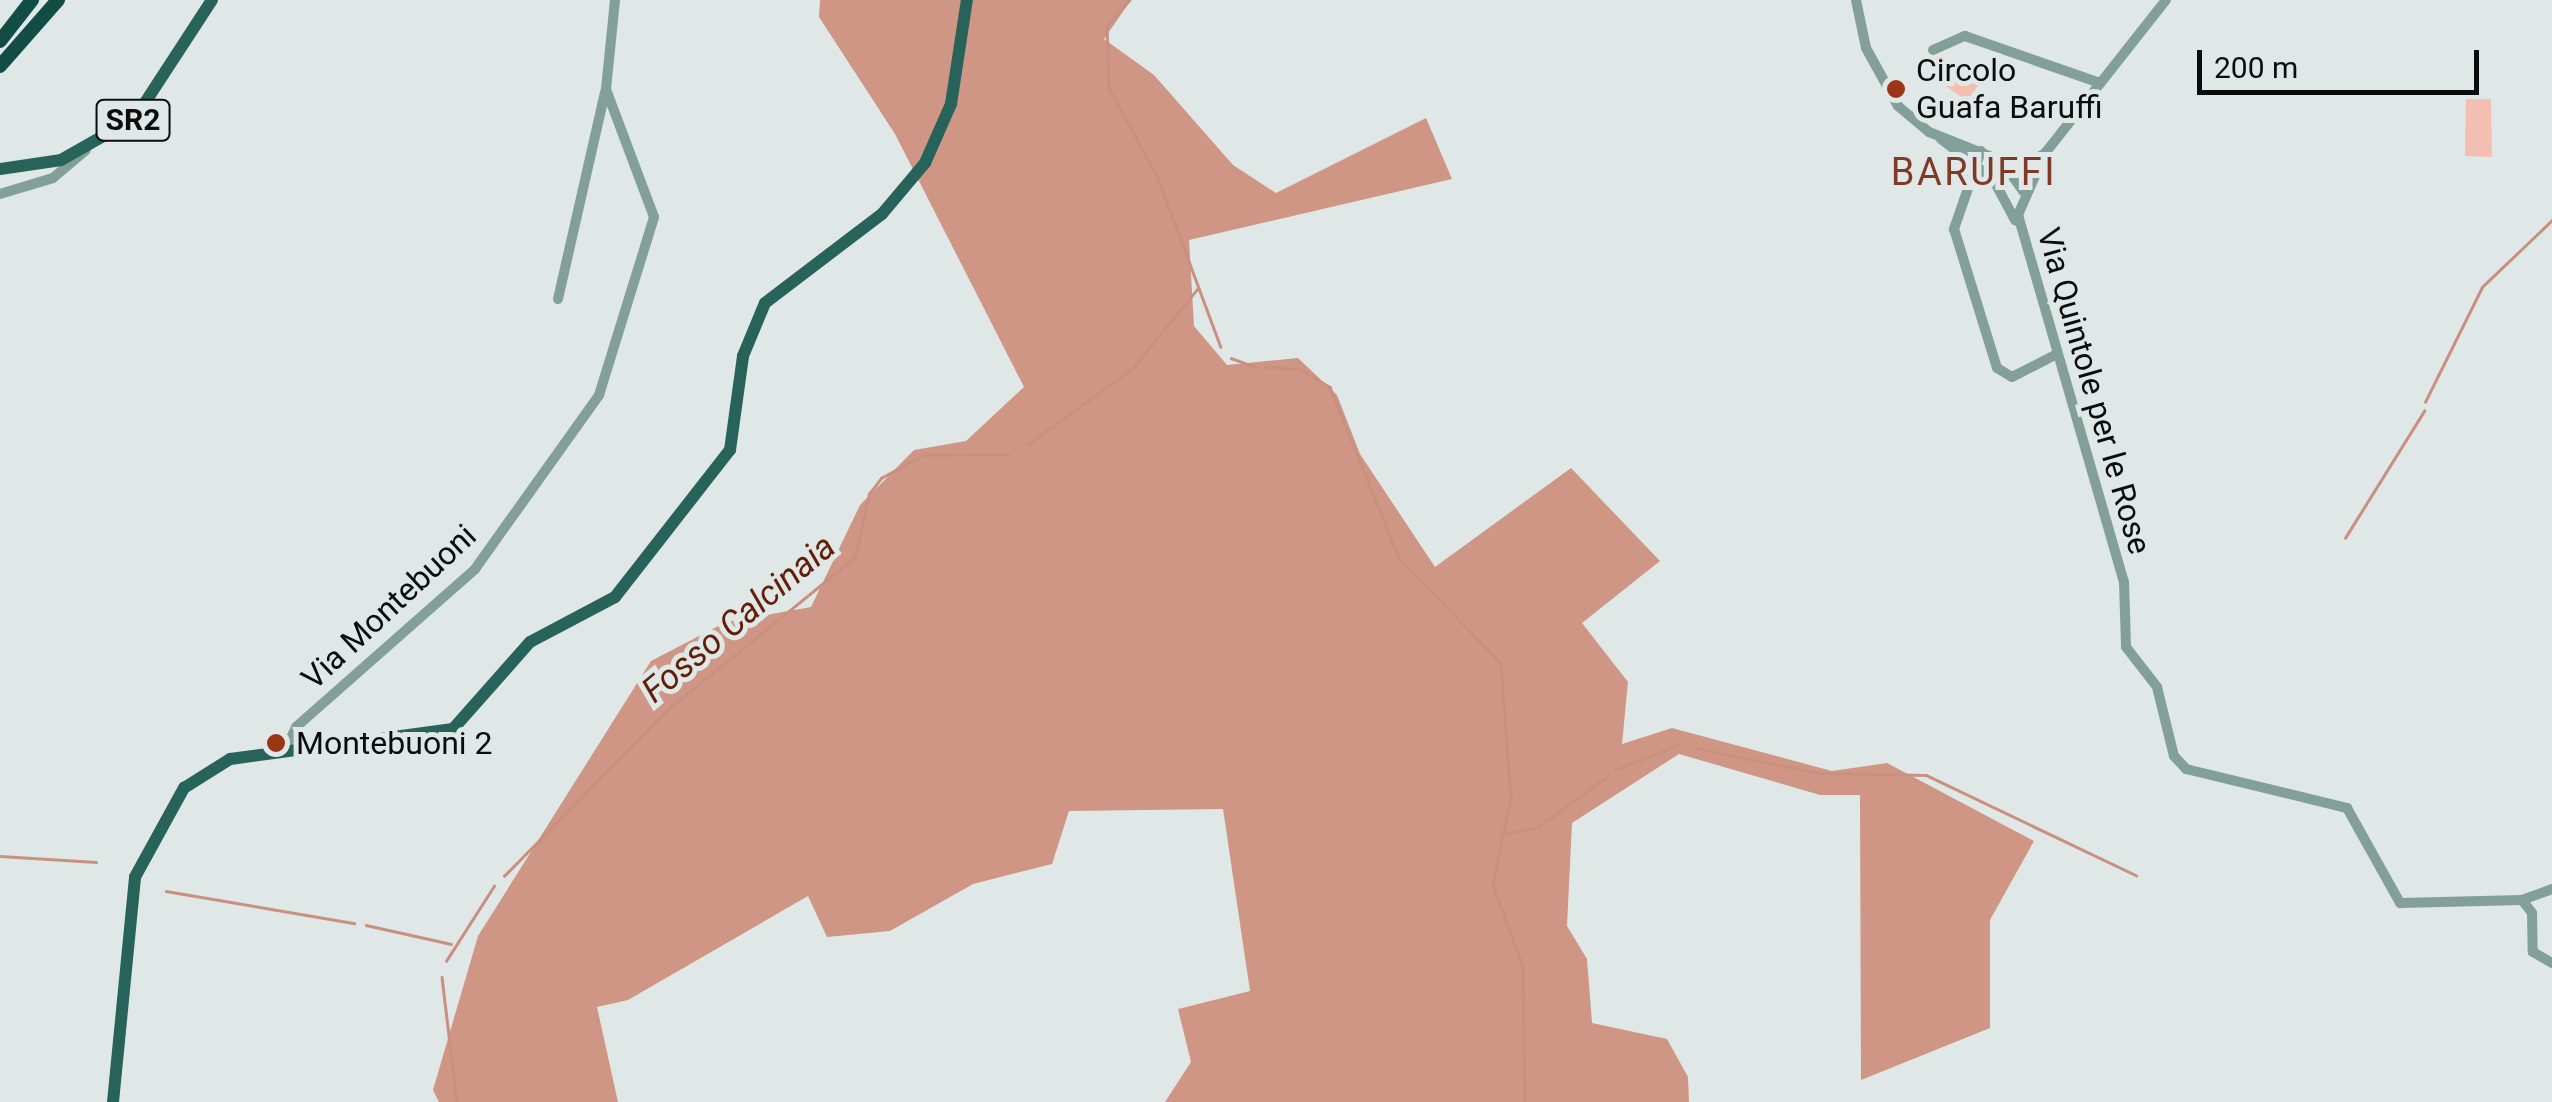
<!DOCTYPE html>
<html>
<head>
<meta charset="utf-8">
<style>
	body { margin:0 }
	#map { position:relative; width:2552px; height:1102px; overflow:hidden; background:#dfe8e6; font-family:Roboto,sans-serif }
	div>[style] { position:absolute }
	[style*='--x'] { left:calc(var(--x)*1px); top:calc(var(--y)*1px); width:calc(var(--w)*1px); rotate:calc(var(--a)*1deg) }
	.green>* { inset:0; background:#f3bfb0 }
	.forest>* { inset:0; background:#cf9685 }
	.stream>* { height:2.5px; margin:-1.25px; padding:0 1.25px; transform-origin:1.25px; border-radius:1.25px; background:#c9907f }
	.minor>* { height:10px; margin:-5px; padding:0 5px; transform-origin:5px; border-radius:5px; background:#829f99 }
	.major>* { height:12px; margin:-6px; padding:0 6px; transform-origin:6px; border-radius:6px; background:#28635b }
	.highway>* { height:14px; margin:-7px; padding:0 7px; transform-origin:7px; border-radius:7px; background:#124c44 }
	.dots>* { width:28px; height:28px; translate:-50% -50%; box-sizing:border-box; border:5px solid #dfe8e6; border-radius:50% }
	span { translate:-50% -50%; white-space:nowrap; text-align:center; line-height:1.15; -webkit-text-stroke:10px #dfe8e6; paint-order:stroke }
	.shield-label span { padding:2px 8px; background:#dfe8e6; border:2px solid; border-radius:8px; -webkit-text-stroke-width:0 }
	.shield-label { font-size:30px; color:#0a0d0c; font-weight:700 }
	.poi-label { font-size:32px; color:#0a0d0c }
	.left { translate:0 -50%; text-align:left }
	.street-label { font-size:32px; color:#0a0d0c }
	.water-label { font-size:35px; color:#631e09; font-style:italic }
	.quarter-label { font-size:38px; color:#7f3a27; letter-spacing:2.5px }
	.scale { position:absolute; left:2197px; top:50px; width:282px; height:45px; box-sizing:border-box; border:5px solid #0a0d0c; border-top:0; padding-left:12px; font-size:30px; line-height:35px; white-space:nowrap; color:#0a0d0c; -webkit-text-stroke:8px #dfe8e6; paint-order:stroke }
</style>
</head>
<body>
<div id="map">
	<div class="green">
		<div style="clip-path:polygon(1941px 54px,1980px 83px,1967px 101px,1927px 73px)"></div>
		<div style="clip-path:polygon(2466px 99px,2491px 99px,2492px 157px,2465px 156px)"></div>
	</div>
	<div class="forest">
		<div style="clip-path:polygon(820px 0,1131px 0,1104px 39px,1154px 75px,1233px 165px,1276px 193px,1426px 118px,1452px 179px,1189px 240px,1194px 326px,1227px 365px,1298px 358px,1337px 395px,1360px 454px,1435px 567px,1571px 468px,1660px 561px,1582px 623px,1628px 682px,1622px 744px,1672px 728px,1832px 771px,1887px 763px,2034px 841px,1990px 920px,1990px 1028px,1861px 1080px,1860px 795px,1820px 795px,1679px 754px,1572px 823px,1567px 926px,1587px 959px,1592px 1023px,1667px 1039px,1688px 1077px,1689px 1102px,1165px 1102px,1191px 1062px,1178px 1009px,1250px 991px,1223px 809px,1069px 811px,1052px 864px,973px 884px,890px 931px,827px 937px,808px 896px,628px 1000px,597px 1007px,618px 1102px,439px 1102px,433px 1090px,478px 936px,651px 661px,726px 622px,811px 607px,860px 505px,914px 450px,966px 441px,1024px 387px,895px 134px,819px 17px)"></div>
	</div>
	<div class="stream">
		<div style="--x:1130;--y:0;--w:35;--a:131"></div>
		<div style="--x:1107;--y:26;--w:62;--a:88.2"></div>
		<div style="--x:1109;--y:88;--w:102;--a:61.4"></div>
		<div style="--x:1158;--y:178;--w:180;--a:69.6"></div>
		<div style="--x:1231;--y:358;--w:27;--a:20"></div>
		<div style="--x:1264;--y:367;--w:36;--a:3"></div>
		<div style="--x:1300;--y:369;--w:35;--a:31"></div>
		<div style="--x:1330;--y:387;--w:184;--a:68"></div>
		<div style="--x:1399;--y:558;--w:146;--a:45.8"></div>
		<div style="--x:1501;--y:663;--w:135;--a:85.8"></div>
		<div style="--x:1511;--y:798;--w:89;--a:101.7"></div>
		<div style="--x:1493;--y:885;--w:86;--a:69.7"></div>
		<div style="--x:1523;--y:966;--w:136;--a:89.2"></div>
		<div style="--x:2425;--y:402;--w:128;--a:-63.6"></div>
		<div style="--x:2482;--y:287;--w:97;--a:-43.7"></div>
		<div style="--x:1027;--y:445;--w:131;--a:-36"></div>
		<div style="--x:1133;--y:368;--w:103;--a:-50.9"></div>
		<div style="--x:2345;--y:538;--w:150;--a:-58.1"></div>
		<div style="--x:1695;--y:748;--w:126;--a:11.4"></div>
		<div style="--x:1819;--y:773;--w:107;--a:1.1"></div>
		<div style="--x:1926;--y:775;--w:233;--a:25.5"></div>
		<div style="--x:1615;--y:770;--w:70;--a:-21.8"></div>
		<div style="--x:1500;--y:835;--w:39;--a:-12"></div>
		<div style="--x:1538;--y:827;--w:87;--a:-36.1"></div>
		<div style="--x:0;--y:856;--w:96;--a:3.6"></div>
		<div style="--x:504;--y:876;--w:233;--a:-45.5"></div>
		<div style="--x:667;--y:710;--w:242;--a:-39.1"></div>
		<div style="--x:855;--y:557;--w:65;--a:-77.5"></div>
		<div style="--x:869;--y:494;--w:20;--a:-53"></div>
		<div style="--x:881;--y:478;--w:48;--a:-28.7"></div>
		<div style="--x:923;--y:455;--w:85;--a:-0.7"></div>
		<div style="--x:166;--y:891;--w:191;--a:9.7"></div>
		<div style="--x:366;--y:925;--w:87;--a:12.6"></div>
		<div style="--x:446;--y:961;--w:89;--a:-57.4"></div>
		<div style="--x:442;--y:977;--w:126;--a:83.2"></div>
	</div>
	<div class="minor">
		<div style="--x:1856;--y:0;--w:49;--a:78.2"></div>
		<div style="--x:1866;--y:48;--w:66;--a:61.1"></div>
		<div style="--x:1898;--y:106;--w:40;--a:40"></div>
		<div style="--x:1929;--y:132;--w:79;--a:21.7"></div>
		<div style="--x:2002;--y:161;--w:37;--a:55"></div>
		<div style="--x:2166;--y:0;--w:195;--a:128.3"></div>
		<div style="--x:2045;--y:153;--w:68;--a:113.5"></div>
		<div style="--x:2018;--y:215;--w:382;--a:73.9"></div>
		<div style="--x:2124;--y:582;--w:65;--a:88.2"></div>
		<div style="--x:2126;--y:647;--w:51;--a:52.2"></div>
		<div style="--x:2157;--y:687;--w:71;--a:76.2"></div>
		<div style="--x:2174;--y:756;--w:18;--a:47"></div>
		<div style="--x:2186;--y:769;--w:166;--a:13.6"></div>
		<div style="--x:2347;--y:808;--w:109;--a:60.8"></div>
		<div style="--x:2400;--y:903;--w:122;--a:-1.4"></div>
		<div style="--x:2522;--y:900;--w:16;--a:52"></div>
		<div style="--x:2532;--y:913;--w:39;--a:89"></div>
		<div style="--x:2533;--y:952;--w:22;--a:30"></div>
		<div style="--x:1933;--y:50;--w:35;--a:-24"></div>
		<div style="--x:1965;--y:36;--w:140;--a:19.2"></div>
		<div style="--x:1941;--y:139;--w:66;--a:37.6"></div>
		<div style="--x:1993;--y:179;--w:47;--a:61.8"></div>
		<div style="--x:1981;--y:151;--w:83;--a:109.1"></div>
		<div style="--x:1954;--y:229;--w:145;--a:72.8"></div>
		<div style="--x:1997;--y:368;--w:17;--a:31"></div>
		<div style="--x:2012;--y:377;--w:48;--a:-27.1"></div>
		<div style="--x:2000;--y:189;--w:17;--a:-65"></div>
		<div style="--x:2007;--y:174;--w:42;--a:-28.4"></div>
		<div style="--x:0;--y:194;--w:55;--a:-16.8"></div>
		<div style="--x:53;--y:178;--w:43;--a:-40.3"></div>
		<div style="--x:558;--y:299;--w:212;--a:-77.2"></div>
		<div style="--x:284;--y:752;--w:28;--a:-64"></div>
		<div style="--x:296;--y:727;--w:239;--a:-41.4"></div>
		<div style="--x:475;--y:569;--w:214;--a:-54.5"></div>
		<div style="--x:599;--y:395;--w:186;--a:-72.8"></div>
		<div style="--x:654;--y:217;--w:137;--a:-110.6"></div>
		<div style="--x:606;--y:89;--w:89;--a:-84.2"></div>
		<div style="--x:2522;--y:900;--w:32;--a:-20"></div>
	</div>
	<div class="major">
		<div style="--x:0;--y:169;--w:62;--a:-8.4"></div>
		<div style="--x:61;--y:160;--w:85;--a:-29.6"></div>
		<div style="--x:135;--y:118;--w:141;--a:-56.9"></div>
		<div style="--x:113;--y:1102;--w:226;--a:-84.4"></div>
		<div style="--x:135;--y:877;--w:102;--a:-61.2"></div>
		<div style="--x:184;--y:788;--w:54;--a:-32.2"></div>
		<div style="--x:230;--y:759;--w:225;--a:-7.7"></div>
		<div style="--x:453;--y:729;--w:116;--a:-48.5"></div>
		<div style="--x:530;--y:642;--w:96;--a:-27.9"></div>
		<div style="--x:615;--y:597;--w:187;--a:-52"></div>
		<div style="--x:730;--y:450;--w:95;--a:-82.1"></div>
		<div style="--x:743;--y:356;--w:57;--a:-67.5"></div>
		<div style="--x:765;--y:303;--w:147;--a:-37.3"></div>
		<div style="--x:882;--y:214;--w:67;--a:-49.9"></div>
		<div style="--x:925;--y:163;--w:64;--a:-66.2"></div>
		<div style="--x:951;--y:104;--w:105;--a:-81.3"></div>
	</div>
	<div class="highway">
		<div style="--x:0;--y:41;--w:52;--a:-52"></div>
		<div style="--x:0;--y:66;--w:88;--a:-48.7"></div>
	</div>
	<div class="dots">
		<div style="left:1896px;top:89px;background:#9c3515"></div>
		<div style="left:276px;top:743px;background:#9c3515"></div>
	</div>
	<div class="shield-label">
		<span style="left:133px;top:120px">SR2</span>
	</div>
	<div class="poi-label">
		<span class="left" style="left:1916px;top:89px">Circolo<br>Guafa Baruffi</span>
		<span class="left" style="left:296px;top:743px">Montebuoni 2</span>
	</div>
	<div class="street-label">
		<span style="left:2094px;top:391px;rotate:74deg">Via Quintole per le Rose</span>
		<span style="left:389px;top:607px;rotate:-43deg">Via Montebuoni</span>
	</div>
	<div class="water-label">
		<span style="left:739px;top:619px;rotate:-40deg">Fosso Calcinaia</span>
	</div>
	<div class="quarter-label">
		<span style="left:1974px;top:173px">BARUFFI</span>
	</div>
	<div class="scale">200 m</div>
</div>
</body>
</html>
